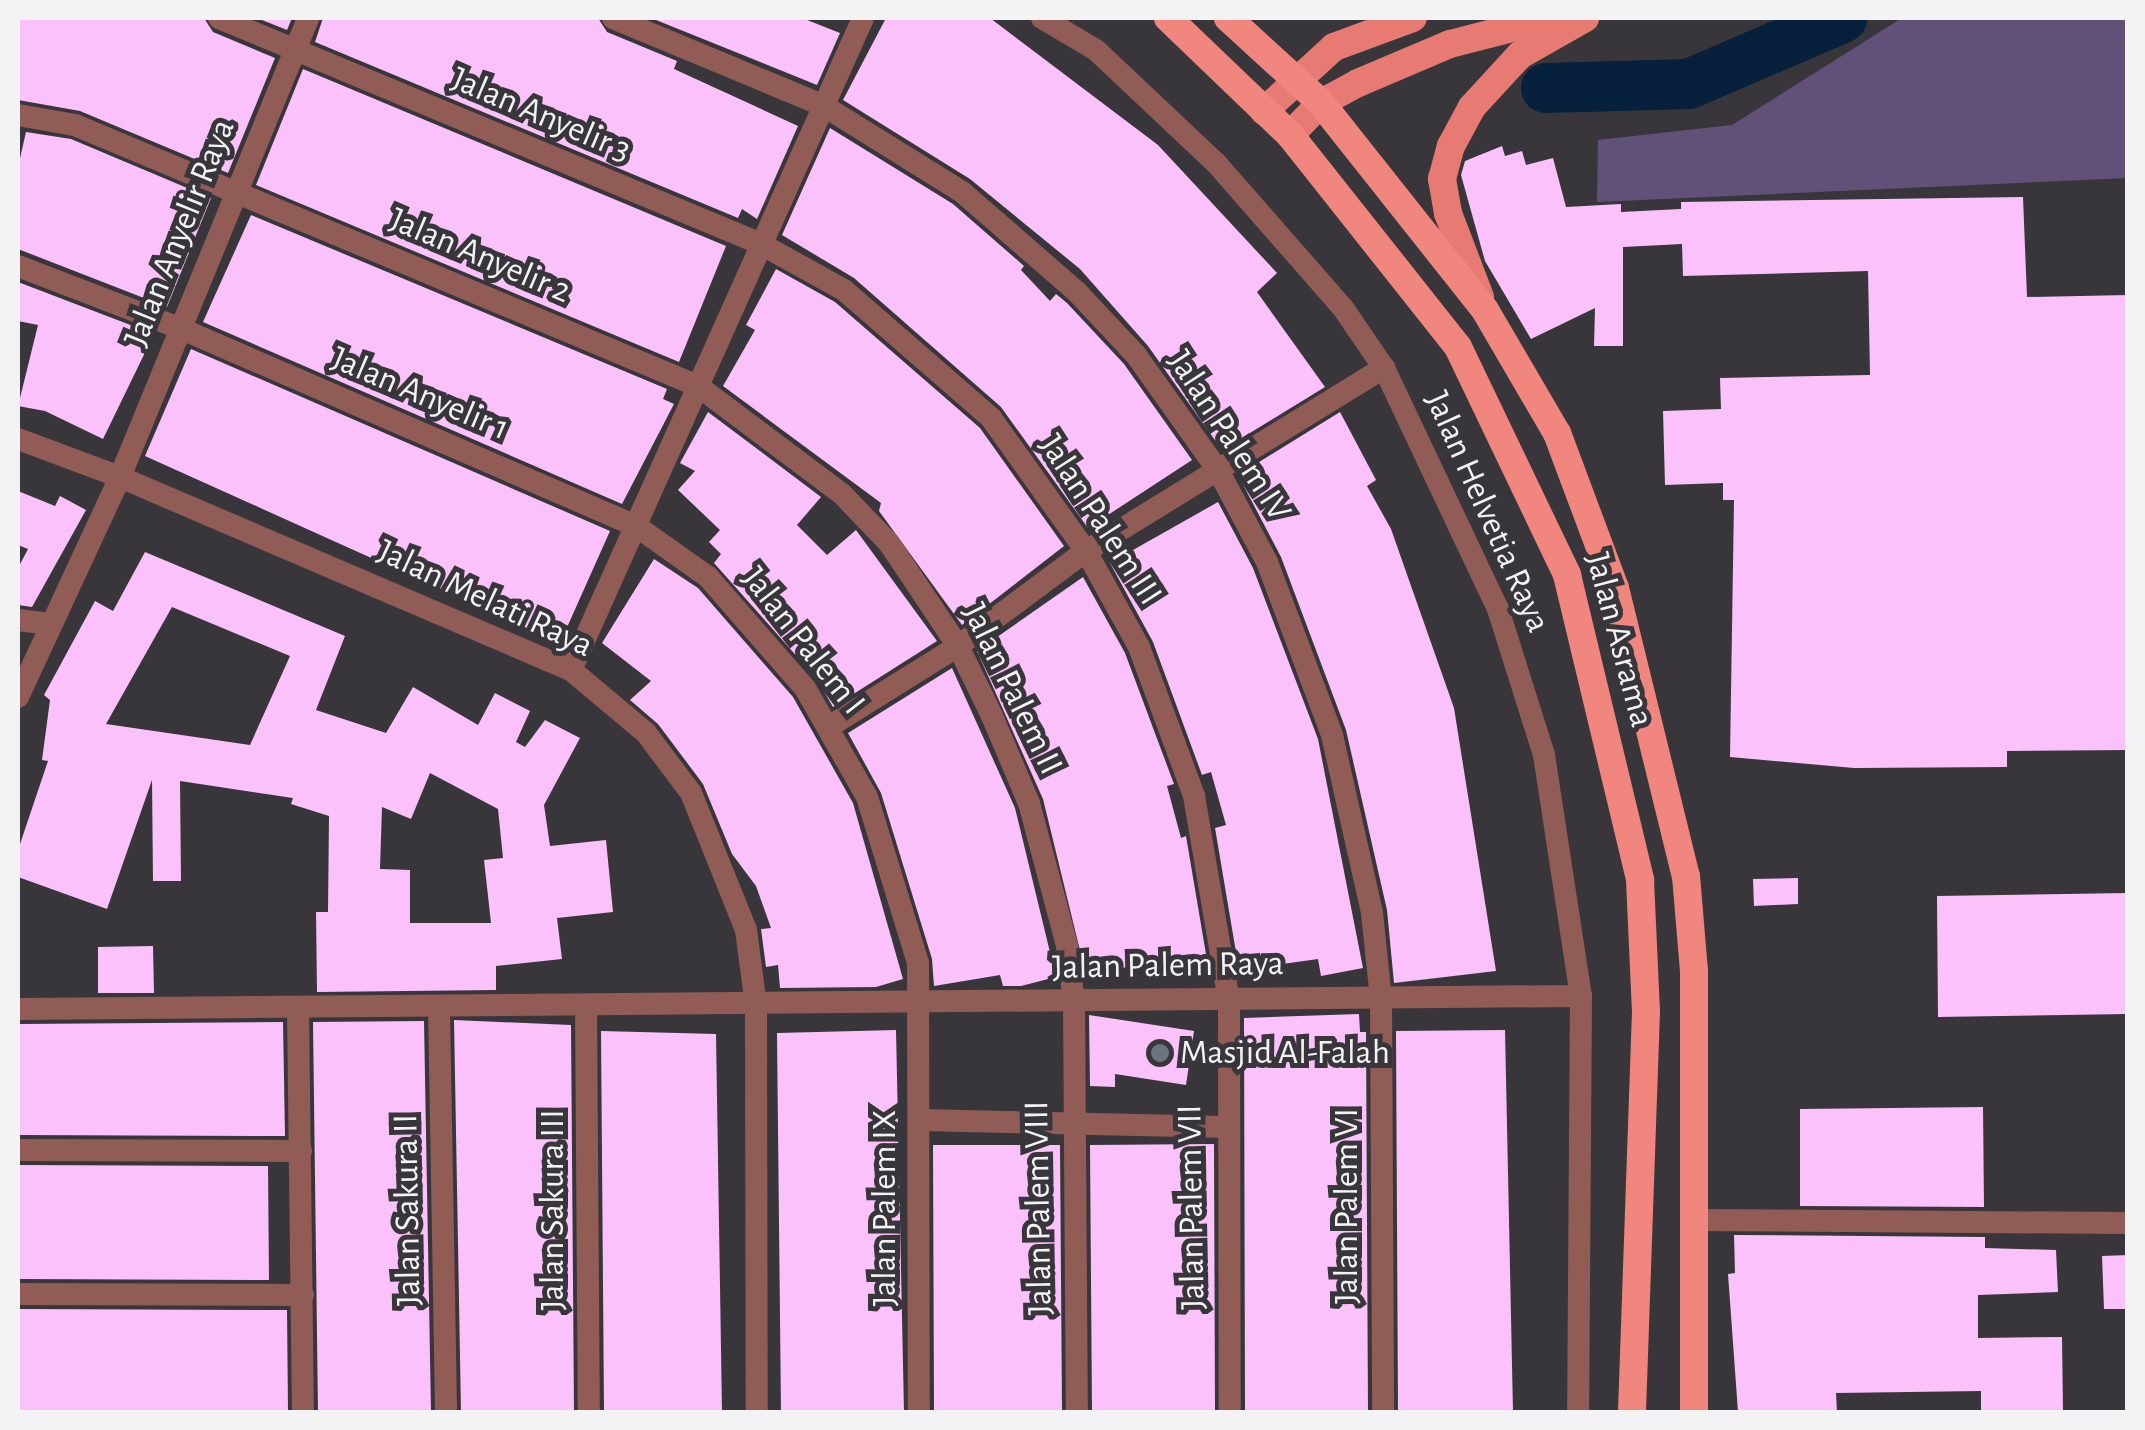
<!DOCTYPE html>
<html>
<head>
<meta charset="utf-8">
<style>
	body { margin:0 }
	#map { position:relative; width:2145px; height:1430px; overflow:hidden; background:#38363b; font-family:"Alegreya Sans",sans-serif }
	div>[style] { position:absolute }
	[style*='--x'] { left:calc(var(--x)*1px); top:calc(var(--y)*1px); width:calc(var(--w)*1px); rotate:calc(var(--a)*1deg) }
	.green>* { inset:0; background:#615178 }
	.river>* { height:50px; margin:-25px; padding:0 25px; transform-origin:25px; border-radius:25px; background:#07213c }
	.building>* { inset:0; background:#fbc1fb }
	.minor>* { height:22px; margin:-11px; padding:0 11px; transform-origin:11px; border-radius:11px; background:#915b56 }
	.primary>* { height:28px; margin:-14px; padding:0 14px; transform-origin:14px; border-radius:14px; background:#e77a72 }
	.trunk>* { height:28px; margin:-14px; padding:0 14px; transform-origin:14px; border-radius:14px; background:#f0867d }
	.dots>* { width:28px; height:28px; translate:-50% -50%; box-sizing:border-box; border:5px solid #38363b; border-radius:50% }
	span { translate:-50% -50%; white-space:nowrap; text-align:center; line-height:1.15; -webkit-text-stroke:10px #38363b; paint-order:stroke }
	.street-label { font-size:35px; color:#f3f2f5 }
	.poi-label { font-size:35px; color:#f3f2f5 }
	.left { translate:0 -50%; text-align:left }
	.frame { position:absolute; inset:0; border:20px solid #f3f2f5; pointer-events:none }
</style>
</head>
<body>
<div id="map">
	<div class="green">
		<div style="clip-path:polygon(1902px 18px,2127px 18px,2127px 178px,1597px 202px,1598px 140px,1732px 125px)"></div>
	</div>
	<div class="river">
		<div style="--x:1546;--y:88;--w:143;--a:-1.6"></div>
		<div style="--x:1689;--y:84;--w:167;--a:-23.3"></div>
	</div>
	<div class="building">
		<div style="clip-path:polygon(18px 18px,204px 18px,213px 32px,275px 58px,228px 173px,80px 111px,18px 100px)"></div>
		<div style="clip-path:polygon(257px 18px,292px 18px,287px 30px)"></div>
		<div style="clip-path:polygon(323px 18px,598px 18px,607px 32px,677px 61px,674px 69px,798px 126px,757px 219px,742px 209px,738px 218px,315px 42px)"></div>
		<div style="clip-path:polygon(651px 18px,802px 18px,840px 33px,817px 85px)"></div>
		<div style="clip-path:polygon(886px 18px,990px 18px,1158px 145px,1277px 273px,1257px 292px,1325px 387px,1222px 450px,1148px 346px,1080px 269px,970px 179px,843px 100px)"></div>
		<div style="clip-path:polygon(303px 69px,726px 246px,679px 362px,256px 185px)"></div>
		<div style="clip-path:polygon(830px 128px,953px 204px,1024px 266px,1021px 270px,1050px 301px,1056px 294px,1067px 303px,1124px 364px,1192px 460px,1088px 528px,1001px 407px,854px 278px,782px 235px)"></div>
		<div style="clip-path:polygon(26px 132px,71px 139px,211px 198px,167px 307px,18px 249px,18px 167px)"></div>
		<div style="clip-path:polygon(1502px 146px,1505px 156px,1522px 151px,1526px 165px,1553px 158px,1566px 207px,1621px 204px,1621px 212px,1681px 209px,1681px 202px,2023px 197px,2027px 297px,2128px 295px,2128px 750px,2007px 751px,2007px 767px,1854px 768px,1730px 757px,1734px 500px,1723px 500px,1723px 483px,1665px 485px,1663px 411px,1721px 409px,1720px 378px,1870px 375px,1868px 271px,1683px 276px,1682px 244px,1623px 247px,1623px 346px,1594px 346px,1595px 308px,1531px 339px,1485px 261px,1461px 175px,1465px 161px)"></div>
		<div style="clip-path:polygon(251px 215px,667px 389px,663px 399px,674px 404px,622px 504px,203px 322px)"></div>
		<div style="clip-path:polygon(776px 269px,835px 302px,980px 428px,1064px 546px,962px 625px,879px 511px,881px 503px,723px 386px,755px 330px,746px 325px)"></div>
		<div style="clip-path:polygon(18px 282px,154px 334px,103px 439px,45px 411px,18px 406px,38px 325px,18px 321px)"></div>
		<div style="clip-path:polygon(191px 349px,610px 531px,560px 643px,145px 456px)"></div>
		<div style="clip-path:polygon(708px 412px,821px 497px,797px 525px,827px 555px,856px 530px,937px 641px,833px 707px,816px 678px,714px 563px,721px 554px,709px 542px,720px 530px,678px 490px,695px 471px,680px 463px)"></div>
		<div style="clip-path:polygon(1340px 412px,1376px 480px,1367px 486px,1391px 529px,1454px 708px,1496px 971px,1394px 983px,1387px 910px,1346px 730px,1281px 557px,1238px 475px)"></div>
		<div style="clip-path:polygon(18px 491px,55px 506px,60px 496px,86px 510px,32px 607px,18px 605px,18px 568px,28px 549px,18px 545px)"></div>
		<div style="clip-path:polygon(1218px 502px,1253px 568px,1318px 739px,1363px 968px,1321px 976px,1318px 959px,1239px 970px,1215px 828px,1226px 825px,1211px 772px,1202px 775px,1153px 642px,1110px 563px)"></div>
		<div style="clip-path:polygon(evenodd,145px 552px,345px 636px,316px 710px,386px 733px,413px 687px,478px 725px,495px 693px,530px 711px,516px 742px,525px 747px,545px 720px,580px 738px,544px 805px,550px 846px,606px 840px,613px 912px,557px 918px,562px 959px,496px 966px,496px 990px,317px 992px,316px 912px,328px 912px,329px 816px,291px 804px,293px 798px,180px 781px,181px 881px,153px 881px,152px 780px,107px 909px,18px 877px,18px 850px,48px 761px,42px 760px,50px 700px,44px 695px,95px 601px,113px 611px,145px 552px,172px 607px,290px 656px,250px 745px,106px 724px,172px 607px,145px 552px,430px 773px,498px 809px,503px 858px,484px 860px,491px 923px,410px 923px,410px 870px,380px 869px,382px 807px,411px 819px,430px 773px)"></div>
		<div style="clip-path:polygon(654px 559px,698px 588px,793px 697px,853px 803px,903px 979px,876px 987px,780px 988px,778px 965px,766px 967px,761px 929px,771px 928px,756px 886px,732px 854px,703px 784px,658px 724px,630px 700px,651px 681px,602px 643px)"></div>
		<div style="clip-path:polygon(1083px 577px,1125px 653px,1174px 784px,1167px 786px,1181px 838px,1186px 836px,1208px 966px,1151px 977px,1148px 963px,1086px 975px,1043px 799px,977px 651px)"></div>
		<div style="clip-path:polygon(952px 668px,1015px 808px,1056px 977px,1021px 986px,1003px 986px,1000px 975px,934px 986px,932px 959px,881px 793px,848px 733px)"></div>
		<div style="clip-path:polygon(1798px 878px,1798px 904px,1754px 906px,1753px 879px)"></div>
		<div style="clip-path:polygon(2128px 893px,2128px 1014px,1938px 1017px,1937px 896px)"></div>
		<div style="clip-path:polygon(153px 946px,154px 993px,98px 993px,98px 947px)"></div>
		<div style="clip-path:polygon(1359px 1014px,1360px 1032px,1366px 1032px,1368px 1412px,1245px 1412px,1244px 1018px)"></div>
		<div style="clip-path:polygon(1089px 1015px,1194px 1031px,1186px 1085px,1115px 1074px,1115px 1087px,1090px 1086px)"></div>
		<div style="clip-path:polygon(454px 1020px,571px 1025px,574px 1412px,461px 1412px)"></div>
		<div style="clip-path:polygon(424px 1021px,431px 1412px,318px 1412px,313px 1022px)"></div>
		<div style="clip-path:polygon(283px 1022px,285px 1136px,18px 1135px,18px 1024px)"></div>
		<div style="clip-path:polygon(896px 1030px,904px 1412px,781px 1412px,777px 1033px)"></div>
		<div style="clip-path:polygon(1505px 1030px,1513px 1412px,1398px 1412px,1396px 1031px)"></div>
		<div style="clip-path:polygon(601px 1031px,716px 1034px,722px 1412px,604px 1412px)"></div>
		<div style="clip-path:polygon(1983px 1107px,1984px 1207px,1800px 1206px,1800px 1109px)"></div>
		<div style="clip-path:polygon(1214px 1144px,1215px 1412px,1092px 1412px,1090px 1145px)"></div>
		<div style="clip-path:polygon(933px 1145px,1060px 1145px,1062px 1412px,934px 1412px)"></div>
		<div style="clip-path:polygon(18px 1165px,268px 1166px,269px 1280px,18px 1279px)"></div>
		<div style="clip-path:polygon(1734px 1235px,1985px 1237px,1985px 1248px,2056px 1250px,2058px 1292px,1978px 1295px,1978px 1338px,2062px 1337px,2063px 1412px,1981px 1412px,1981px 1391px,1836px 1393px,1837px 1412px,1738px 1412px,1728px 1274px,1735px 1273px)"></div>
		<div style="clip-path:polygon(2128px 1255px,2128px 1309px,2104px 1309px,2102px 1256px)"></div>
		<div style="clip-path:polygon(18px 1309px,287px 1310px,288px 1412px,18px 1412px)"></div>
	</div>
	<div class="minor">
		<div style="--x:219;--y:18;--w:587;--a:22.63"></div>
		<div style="--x:761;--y:244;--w:95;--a:29"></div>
		<div style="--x:844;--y:290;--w:195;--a:41"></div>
		<div style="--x:991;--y:418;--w:163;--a:54.5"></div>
		<div style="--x:1086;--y:551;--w:110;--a:61.1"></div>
		<div style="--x:1139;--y:647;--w:159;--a:69.7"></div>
		<div style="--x:1194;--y:796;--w:207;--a:80.3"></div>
		<div style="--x:1229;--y:1000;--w:412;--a:89.9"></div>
		<div style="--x:613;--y:18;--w:229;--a:22.6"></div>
		<div style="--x:824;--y:106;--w:163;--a:31.9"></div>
		<div style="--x:962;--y:192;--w:152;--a:41"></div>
		<div style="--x:1077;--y:292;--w:86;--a:46.9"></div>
		<div style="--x:1136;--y:355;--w:143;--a:54.6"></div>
		<div style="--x:1219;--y:472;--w:102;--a:61.9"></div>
		<div style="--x:1267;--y:562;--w:185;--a:69.4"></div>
		<div style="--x:1332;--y:735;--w:182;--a:77.3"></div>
		<div style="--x:1372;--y:913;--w:85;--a:84"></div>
		<div style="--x:1381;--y:998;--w:414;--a:89.7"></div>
		<div style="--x:1042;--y:18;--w:63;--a:30.7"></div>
		<div style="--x:1096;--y:50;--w:165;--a:43.3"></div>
		<div style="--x:1216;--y:163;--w:193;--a:48.8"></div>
		<div style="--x:1343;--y:308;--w:73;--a:55.7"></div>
		<div style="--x:1384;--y:368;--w:267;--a:64.7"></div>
		<div style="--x:1498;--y:609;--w:153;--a:72.5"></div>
		<div style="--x:1544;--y:755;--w:244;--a:81.3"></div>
		<div style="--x:1581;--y:996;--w:416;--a:90.4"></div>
		<div style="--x:18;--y:115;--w:58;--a:10"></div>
		<div style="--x:75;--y:125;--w:675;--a:22.73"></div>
		<div style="--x:698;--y:386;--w:180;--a:36.9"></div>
		<div style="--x:842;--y:494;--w:68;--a:46.2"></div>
		<div style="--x:889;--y:543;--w:124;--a:56.2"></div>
		<div style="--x:958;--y:646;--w:78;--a:64.1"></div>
		<div style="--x:992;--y:716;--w:95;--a:67"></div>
		<div style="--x:1029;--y:803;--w:148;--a:75.1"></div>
		<div style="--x:1067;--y:946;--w:56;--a:82.9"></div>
		<div style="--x:1074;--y:1002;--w:410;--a:89.6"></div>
		<div style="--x:18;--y:266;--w:170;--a:21"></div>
		<div style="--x:177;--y:327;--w:500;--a:23.44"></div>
		<div style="--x:636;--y:526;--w:88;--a:35.3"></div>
		<div style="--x:708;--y:577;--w:147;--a:48.9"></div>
		<div style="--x:805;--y:688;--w:125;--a:60.4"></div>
		<div style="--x:867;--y:797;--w:174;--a:72.9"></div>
		<div style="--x:918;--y:963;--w:449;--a:89.9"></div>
		<div style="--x:18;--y:439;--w:109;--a:20.4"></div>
		<div style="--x:120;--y:477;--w:491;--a:23.2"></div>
		<div style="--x:571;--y:670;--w:98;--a:40"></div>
		<div style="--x:646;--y:733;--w:75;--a:53.1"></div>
		<div style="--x:691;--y:793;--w:148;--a:68.1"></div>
		<div style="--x:746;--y:930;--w:77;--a:82.5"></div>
		<div style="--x:756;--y:1006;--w:406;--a:89.9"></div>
		<div style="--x:18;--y:620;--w:31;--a:7"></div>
		<div style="--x:571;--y:670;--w:714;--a:-65.87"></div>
		<div style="--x:18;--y:697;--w:242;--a:-65.1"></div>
		<div style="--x:120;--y:477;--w:496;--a:-67.7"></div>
		<div style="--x:830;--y:726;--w:151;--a:-32"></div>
		<div style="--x:958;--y:646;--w:159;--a:-36.6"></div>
		<div style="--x:1086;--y:551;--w:350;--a:-31.6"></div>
		<div style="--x:439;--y:1007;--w:405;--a:89"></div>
		<div style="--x:586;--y:1007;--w:405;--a:89.6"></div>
		<div style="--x:298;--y:1008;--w:404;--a:89.3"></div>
		<div style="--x:18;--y:1009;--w:1563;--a:-0.48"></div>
		<div style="--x:921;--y:1120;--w:304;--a:1.3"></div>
		<div style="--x:18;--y:1150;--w:283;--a:0.2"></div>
		<div style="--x:1693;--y:1220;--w:435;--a:0.4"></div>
		<div style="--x:18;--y:1294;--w:285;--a:0.2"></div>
	</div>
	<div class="primary">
		<div style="--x:1264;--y:111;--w:95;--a:-42.4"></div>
		<div style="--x:1334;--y:47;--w:84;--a:-20.2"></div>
		<div style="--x:1290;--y:135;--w:45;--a:-45.9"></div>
		<div style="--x:1321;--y:103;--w:42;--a:-28.4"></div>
		<div style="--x:1358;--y:83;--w:100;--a:-23"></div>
		<div style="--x:1450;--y:44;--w:104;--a:-14.4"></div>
		<div style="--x:1480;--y:297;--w:90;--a:-110.9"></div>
		<div style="--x:1448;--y:213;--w:35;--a:-100"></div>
		<div style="--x:1442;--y:179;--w:34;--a:-75"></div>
		<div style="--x:1451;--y:146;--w:44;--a:-61.7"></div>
		<div style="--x:1472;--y:107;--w:71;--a:-47.3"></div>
		<div style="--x:1520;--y:55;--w:75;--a:-29.6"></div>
	</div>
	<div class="trunk">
		<div style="--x:1168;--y:18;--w:169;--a:43.8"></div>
		<div style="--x:1290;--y:135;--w:270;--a:51.6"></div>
		<div style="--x:1458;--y:347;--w:253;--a:64.4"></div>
		<div style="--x:1567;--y:575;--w:314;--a:76.5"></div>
		<div style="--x:1640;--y:880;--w:131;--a:87.4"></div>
		<div style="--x:1646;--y:1011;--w:401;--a:92"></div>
		<div style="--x:1228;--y:18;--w:126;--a:42.4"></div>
		<div style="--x:1321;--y:103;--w:264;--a:51.6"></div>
		<div style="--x:1485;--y:310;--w:143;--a:59.7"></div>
		<div style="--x:1557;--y:433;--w:165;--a:69.5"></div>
		<div style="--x:1615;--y:588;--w:297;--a:76.2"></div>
		<div style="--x:1686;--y:876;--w:96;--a:85.2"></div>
		<div style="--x:1694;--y:972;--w:440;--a:90"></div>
	</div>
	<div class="dots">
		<div style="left:1160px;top:1053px;background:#6b7280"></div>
	</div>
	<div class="street-label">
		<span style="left:541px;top:115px;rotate:23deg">Jalan Anyelir 3</span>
		<span style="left:180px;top:233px;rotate:-68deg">Jalan Anyelir Raya</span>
		<span style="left:480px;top:256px;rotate:23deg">Jalan Anyelir 2</span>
		<span style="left:420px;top:394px;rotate:23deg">Jalan Anyelir 1</span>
		<span style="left:1229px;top:436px;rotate:57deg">Jalan Palem IV</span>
		<span style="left:1487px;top:512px;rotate:66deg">Jalan Helvetia Raya</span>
		<span style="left:1100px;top:520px;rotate:57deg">Jalan Palem III</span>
		<span style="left:485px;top:599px;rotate:25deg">Jalan Melati Raya</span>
		<span style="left:1619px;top:640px;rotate:75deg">Jalan Asrama</span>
		<span style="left:803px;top:641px;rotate:52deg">Jalan Palem I</span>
		<span style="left:1012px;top:689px;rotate:64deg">Jalan Palem II</span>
		<span style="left:1168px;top:966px;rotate:-1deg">Jalan Palem Raya</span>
		<span style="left:1347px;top:1206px;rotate:-90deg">Jalan Palem VI</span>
		<span style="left:1192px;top:1207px;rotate:-91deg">Jalan Palem VII</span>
		<span style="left:885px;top:1208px;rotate:-90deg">Jalan Palem IX</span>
		<span style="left:1039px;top:1208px;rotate:-91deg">Jalan Palem VIII</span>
		<span style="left:408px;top:1210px;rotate:-91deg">Jalan Sakura II</span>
		<span style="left:553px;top:1210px;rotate:-90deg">Jalan Sakura III</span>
	</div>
	<div class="poi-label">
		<span class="left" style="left:1180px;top:1053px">Masjid Al-Falah</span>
	</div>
	<div class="frame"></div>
</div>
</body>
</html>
